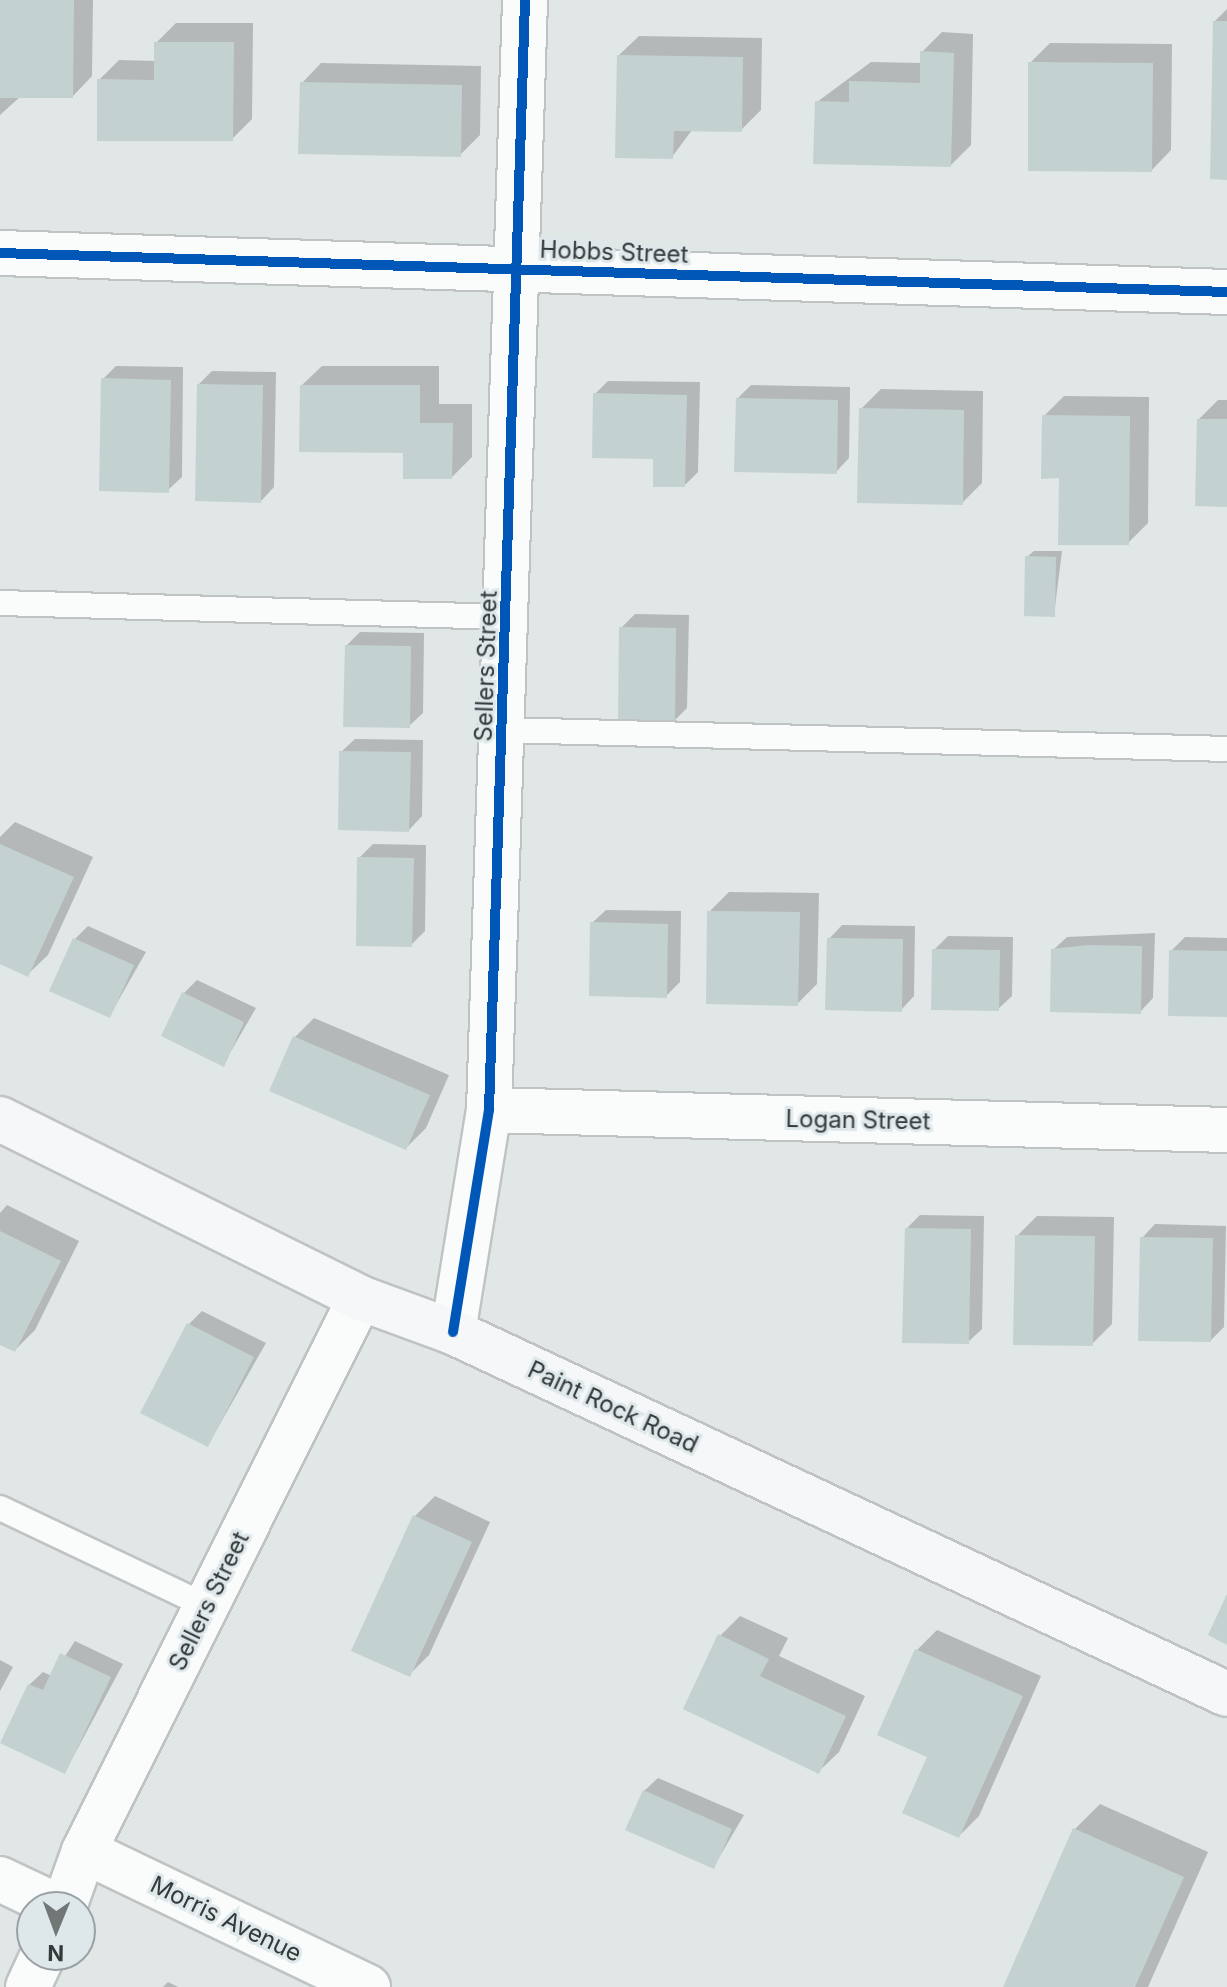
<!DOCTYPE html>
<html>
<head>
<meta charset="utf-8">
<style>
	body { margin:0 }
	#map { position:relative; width:1227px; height:1987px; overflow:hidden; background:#e1e6e7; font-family:Inter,sans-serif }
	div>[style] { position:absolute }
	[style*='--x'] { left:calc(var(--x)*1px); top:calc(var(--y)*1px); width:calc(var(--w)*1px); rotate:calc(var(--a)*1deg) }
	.shadow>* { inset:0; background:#0003 }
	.building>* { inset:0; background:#c3d2d1 }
	.roads { filter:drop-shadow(2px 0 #bfc3c4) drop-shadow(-2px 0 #bfc3c4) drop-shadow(0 2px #bfc3c4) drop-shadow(0 -2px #bfc3c4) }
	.lane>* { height:24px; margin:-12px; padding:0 12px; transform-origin:12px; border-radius:12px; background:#fafbfb }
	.street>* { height:44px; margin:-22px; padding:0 22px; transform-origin:22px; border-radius:22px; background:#fafbfb }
	.secondary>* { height:44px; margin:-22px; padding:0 22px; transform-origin:22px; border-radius:22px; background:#f5f7f8 }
	.cycleway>* { height:10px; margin:-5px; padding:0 5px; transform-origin:5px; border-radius:5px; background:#0057b8 }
	span { translate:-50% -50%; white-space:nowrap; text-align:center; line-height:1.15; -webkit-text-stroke:6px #dee7ea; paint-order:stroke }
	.street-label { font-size:24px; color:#35393a }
	.north { position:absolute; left:16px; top:1891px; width:80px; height:80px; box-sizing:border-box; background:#dee7ea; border:2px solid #9aa1a4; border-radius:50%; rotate:181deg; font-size:22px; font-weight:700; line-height:32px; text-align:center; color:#35393a }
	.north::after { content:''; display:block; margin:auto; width:28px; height:36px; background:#717677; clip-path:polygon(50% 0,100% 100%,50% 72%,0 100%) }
</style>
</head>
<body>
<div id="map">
	<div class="shadow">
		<div style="clip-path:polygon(0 0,93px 0,92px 76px,73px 96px,21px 96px,0 115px)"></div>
		<div style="clip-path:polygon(1227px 9px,1227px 178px,1215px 21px)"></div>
		<div style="clip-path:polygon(176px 23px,253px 23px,252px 119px,232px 139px,99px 80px,119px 60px,156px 61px,156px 43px)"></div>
		<div style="clip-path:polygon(942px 32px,973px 34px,971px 145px,951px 165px,817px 102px,871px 62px,922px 63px,922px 52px)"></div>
		<div style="clip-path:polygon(639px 36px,762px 38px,761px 110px,741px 130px,692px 130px,672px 157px,619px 55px)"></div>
		<div style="clip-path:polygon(1050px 43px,1172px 44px,1171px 150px,1152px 170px,1030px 63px)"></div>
		<div style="clip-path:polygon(321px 63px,481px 66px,480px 135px,460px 155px,302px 83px)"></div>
		<div style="clip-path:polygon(116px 366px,183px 367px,182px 477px,168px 490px,103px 379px)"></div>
		<div style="clip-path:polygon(322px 366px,439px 366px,439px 404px,472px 404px,472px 457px,452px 477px,405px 451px,302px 385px)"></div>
		<div style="clip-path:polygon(212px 371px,276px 372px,274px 487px,261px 501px,199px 384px)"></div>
		<div style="clip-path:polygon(608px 381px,700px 382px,698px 472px,685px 485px,595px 394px)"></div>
		<div style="clip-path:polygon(751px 385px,850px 387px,849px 458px,836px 472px,737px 399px)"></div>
		<div style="clip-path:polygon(881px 389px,983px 391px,982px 483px,962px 503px,861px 409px)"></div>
		<div style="clip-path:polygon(1064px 396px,1149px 397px,1148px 523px,1128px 543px,1061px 476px,1044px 416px)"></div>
		<div style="clip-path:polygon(1218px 400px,1227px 400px,1227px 505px,1199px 419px)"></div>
		<div style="clip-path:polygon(1034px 551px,1062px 551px,1054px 615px,1027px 557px)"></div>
		<div style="clip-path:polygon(635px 614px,689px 615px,687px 708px,674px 721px,621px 628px)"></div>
		<div style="clip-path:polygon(360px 632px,424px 633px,423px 713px,409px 726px,347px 645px)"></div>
		<div style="clip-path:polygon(355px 739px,423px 740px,422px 816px,409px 830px,341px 752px)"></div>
		<div style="clip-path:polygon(15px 822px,93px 857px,48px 955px,28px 974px,0 961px,0 837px)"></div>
		<div style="clip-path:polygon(373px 844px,426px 845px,425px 931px,411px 945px,359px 858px)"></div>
		<div style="clip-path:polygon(729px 892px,819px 893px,817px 984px,797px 1004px,709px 912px)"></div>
		<div style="clip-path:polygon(606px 910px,681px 911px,680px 982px,666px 996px,592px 923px)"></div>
		<div style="clip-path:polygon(842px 925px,915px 926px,914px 996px,901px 1010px,829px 939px)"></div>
		<div style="clip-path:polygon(88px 926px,146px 952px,110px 1015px,75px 939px)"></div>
		<div style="clip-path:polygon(1155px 933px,1153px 998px,1140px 1012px,1053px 950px,1067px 937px)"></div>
		<div style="clip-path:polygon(948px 936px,1013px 937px,1012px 996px,998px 1009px,934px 950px)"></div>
		<div style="clip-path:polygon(1185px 937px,1227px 938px,1227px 1015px,1171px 951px)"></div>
		<div style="clip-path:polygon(197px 980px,256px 1008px,223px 1065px,184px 993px)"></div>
		<div style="clip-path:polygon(314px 1018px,449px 1075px,426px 1128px,406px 1148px,294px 1038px)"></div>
		<div style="clip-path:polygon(7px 1205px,79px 1241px,35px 1330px,15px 1350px,0 1343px,0 1213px)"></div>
		<div style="clip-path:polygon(920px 1215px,984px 1216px,982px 1329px,968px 1342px,906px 1229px)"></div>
		<div style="clip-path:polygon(1037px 1216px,1114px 1217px,1112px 1324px,1092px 1344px,1017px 1236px)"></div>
		<div style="clip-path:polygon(1155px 1224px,1226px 1226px,1224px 1327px,1211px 1340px,1142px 1238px)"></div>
		<div style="clip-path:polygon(202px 1311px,266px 1343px,208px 1445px,189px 1324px)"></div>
		<div style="clip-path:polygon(435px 1496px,490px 1522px,429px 1655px,409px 1675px,354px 1650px,415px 1516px)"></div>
		<div style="clip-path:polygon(740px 1616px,788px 1638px,779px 1656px,865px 1696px,839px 1752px,819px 1771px,720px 1636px)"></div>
		<div style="clip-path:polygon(937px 1630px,1041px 1676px,979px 1816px,959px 1836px,917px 1650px)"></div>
		<div style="clip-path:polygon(75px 1641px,123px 1664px,65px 1772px,29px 1685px,43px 1672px,52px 1676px)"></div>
		<div style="clip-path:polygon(0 1660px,13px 1667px,0 1691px)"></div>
		<div style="clip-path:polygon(658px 1778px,744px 1815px,714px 1866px,644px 1791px)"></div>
		<div style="clip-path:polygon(1100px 1804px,1208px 1852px,1148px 1987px,1005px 1987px,1074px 1830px)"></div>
		<div style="clip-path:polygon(168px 1982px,178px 1987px,163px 1987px)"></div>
	</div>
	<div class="building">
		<div style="clip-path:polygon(0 0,74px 0,73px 98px,0 98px)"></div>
		<div style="clip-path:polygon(1213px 21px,1227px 21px,1227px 180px,1210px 179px)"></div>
		<div style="clip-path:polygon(154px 42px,234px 42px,233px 141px,97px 141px,97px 79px,154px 80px)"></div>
		<div style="clip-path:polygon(920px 51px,954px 53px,951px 167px,813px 164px,815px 101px,849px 102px,849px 81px,920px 83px)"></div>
		<div style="clip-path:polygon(617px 55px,743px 57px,742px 132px,674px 131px,673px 159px,615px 158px)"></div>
		<div style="clip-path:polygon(1028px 62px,1153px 63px,1152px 172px,1028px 171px)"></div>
		<div style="clip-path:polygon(300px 82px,462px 85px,461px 157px,298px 154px)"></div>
		<div style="clip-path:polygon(101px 378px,171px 380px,169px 493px,99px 491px)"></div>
		<div style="clip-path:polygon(197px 384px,263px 385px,261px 503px,195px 501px)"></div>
		<div style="clip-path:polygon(300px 385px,420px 385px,420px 423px,453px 423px,452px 479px,403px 479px,403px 453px,299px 452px)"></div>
		<div style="clip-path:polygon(593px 393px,687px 395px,685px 487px,653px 487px,653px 459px,592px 458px)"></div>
		<div style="clip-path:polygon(736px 398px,838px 400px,837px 474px,734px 472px)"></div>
		<div style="clip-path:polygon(859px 408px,964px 410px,963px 505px,857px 503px)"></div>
		<div style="clip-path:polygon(1042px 415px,1130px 416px,1129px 545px,1058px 545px,1059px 478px,1041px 479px)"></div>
		<div style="clip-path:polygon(1197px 419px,1227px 419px,1227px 507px,1195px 506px)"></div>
		<div style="clip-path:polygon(1025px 556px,1056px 557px,1055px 617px,1024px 616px)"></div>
		<div style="clip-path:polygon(619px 627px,676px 628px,675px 723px,618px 722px)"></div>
		<div style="clip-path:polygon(345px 645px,411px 646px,410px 728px,343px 727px)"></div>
		<div style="clip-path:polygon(339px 751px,411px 752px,409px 832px,338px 830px)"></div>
		<div style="clip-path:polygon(0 844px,74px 877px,28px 977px,0 964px)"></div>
		<div style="clip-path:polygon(357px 857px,414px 858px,412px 947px,356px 946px)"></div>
		<div style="clip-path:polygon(707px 911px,800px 912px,798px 1006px,706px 1004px)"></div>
		<div style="clip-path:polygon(590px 922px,668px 924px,667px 998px,589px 996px)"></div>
		<div style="clip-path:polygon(73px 938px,134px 965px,110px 1018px,49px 991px)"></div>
		<div style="clip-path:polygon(827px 938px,903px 939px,902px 1012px,825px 1010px)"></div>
		<div style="clip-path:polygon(1088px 945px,1142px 946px,1141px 1014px,1050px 1012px,1051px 949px)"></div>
		<div style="clip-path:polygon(932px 949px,1000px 950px,999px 1011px,931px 1010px)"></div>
		<div style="clip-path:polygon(1169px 950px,1227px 951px,1227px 1017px,1168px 1016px)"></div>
		<div style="clip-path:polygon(182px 992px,244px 1022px,224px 1067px,161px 1036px)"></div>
		<div style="clip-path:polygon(293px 1036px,430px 1095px,406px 1150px,269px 1091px)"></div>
		<div style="clip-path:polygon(905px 1228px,971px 1229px,969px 1344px,902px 1343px)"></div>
		<div style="clip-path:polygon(0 1231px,61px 1261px,15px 1352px,0 1345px)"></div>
		<div style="clip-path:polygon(1015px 1235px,1095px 1236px,1093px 1346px,1013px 1345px)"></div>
		<div style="clip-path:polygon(1140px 1237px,1213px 1238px,1211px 1342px,1138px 1341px)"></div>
		<div style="clip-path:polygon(187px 1323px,254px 1357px,208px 1447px,140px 1413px)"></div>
		<div style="clip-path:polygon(413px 1515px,472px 1542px,410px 1677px,351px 1651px)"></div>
		<div style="clip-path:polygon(1227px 1594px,1227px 1645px,1208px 1635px)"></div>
		<div style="clip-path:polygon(718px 1634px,769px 1659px,760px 1676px,846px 1716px,819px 1774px,683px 1709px)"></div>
		<div style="clip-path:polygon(915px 1649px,1023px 1696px,959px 1838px,902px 1813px,927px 1757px,877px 1735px)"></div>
		<div style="clip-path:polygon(60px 1653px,111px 1677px,65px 1774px,0 1743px,28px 1684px,43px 1690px)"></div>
		<div style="clip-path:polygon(643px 1790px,732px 1829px,714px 1869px,625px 1830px)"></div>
		<div style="clip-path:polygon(1073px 1828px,1184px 1877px,1135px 1987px,1003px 1987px)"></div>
	</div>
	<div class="roads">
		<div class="lane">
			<div style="--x:0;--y:603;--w:508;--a:1.58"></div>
			<div style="--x:503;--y:730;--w:724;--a:1.5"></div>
			<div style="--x:0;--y:1508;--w:228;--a:25.4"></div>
		</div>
		<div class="street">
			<div style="--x:0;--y:253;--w:1228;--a:1.82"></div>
			<div style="--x:489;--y:1110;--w:738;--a:1.55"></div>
			<div style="--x:453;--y:1332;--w:225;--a:-80.8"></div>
			<div style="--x:489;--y:1110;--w:1111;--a:-88.14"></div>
			<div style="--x:84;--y:1851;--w:315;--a:25.6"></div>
			<div style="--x:0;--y:1879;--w:65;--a:25.4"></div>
			<div style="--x:64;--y:1907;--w:59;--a:-70.3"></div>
			<div style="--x:84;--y:1851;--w:618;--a:-63.48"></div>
			<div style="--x:28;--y:1987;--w:35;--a:-65"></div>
		</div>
		<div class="secondary">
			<div style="--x:0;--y:1119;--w:402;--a:26.4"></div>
			<div style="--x:360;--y:1298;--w:99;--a:20.1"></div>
			<div style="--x:453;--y:1332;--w:854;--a:25.07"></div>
		</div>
	</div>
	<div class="cycleway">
		<div style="--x:0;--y:253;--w:1228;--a:1.82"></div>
		<div style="--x:453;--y:1332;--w:225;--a:-80.8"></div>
		<div style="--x:489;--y:1110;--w:1111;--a:-88.14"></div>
	</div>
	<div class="street-label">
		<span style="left:614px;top:252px;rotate:2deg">Hobbs Street</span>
		<span style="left:486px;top:666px;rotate:-88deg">Sellers Street</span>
		<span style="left:858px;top:1120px;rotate:1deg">Logan Street</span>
		<span style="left:613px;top:1407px;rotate:25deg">Paint Rock Road</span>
		<span style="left:209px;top:1601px;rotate:-64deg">Sellers Street</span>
		<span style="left:226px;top:1919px;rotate:26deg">Morris Avenue</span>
	</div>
	<div class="north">N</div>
</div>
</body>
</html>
